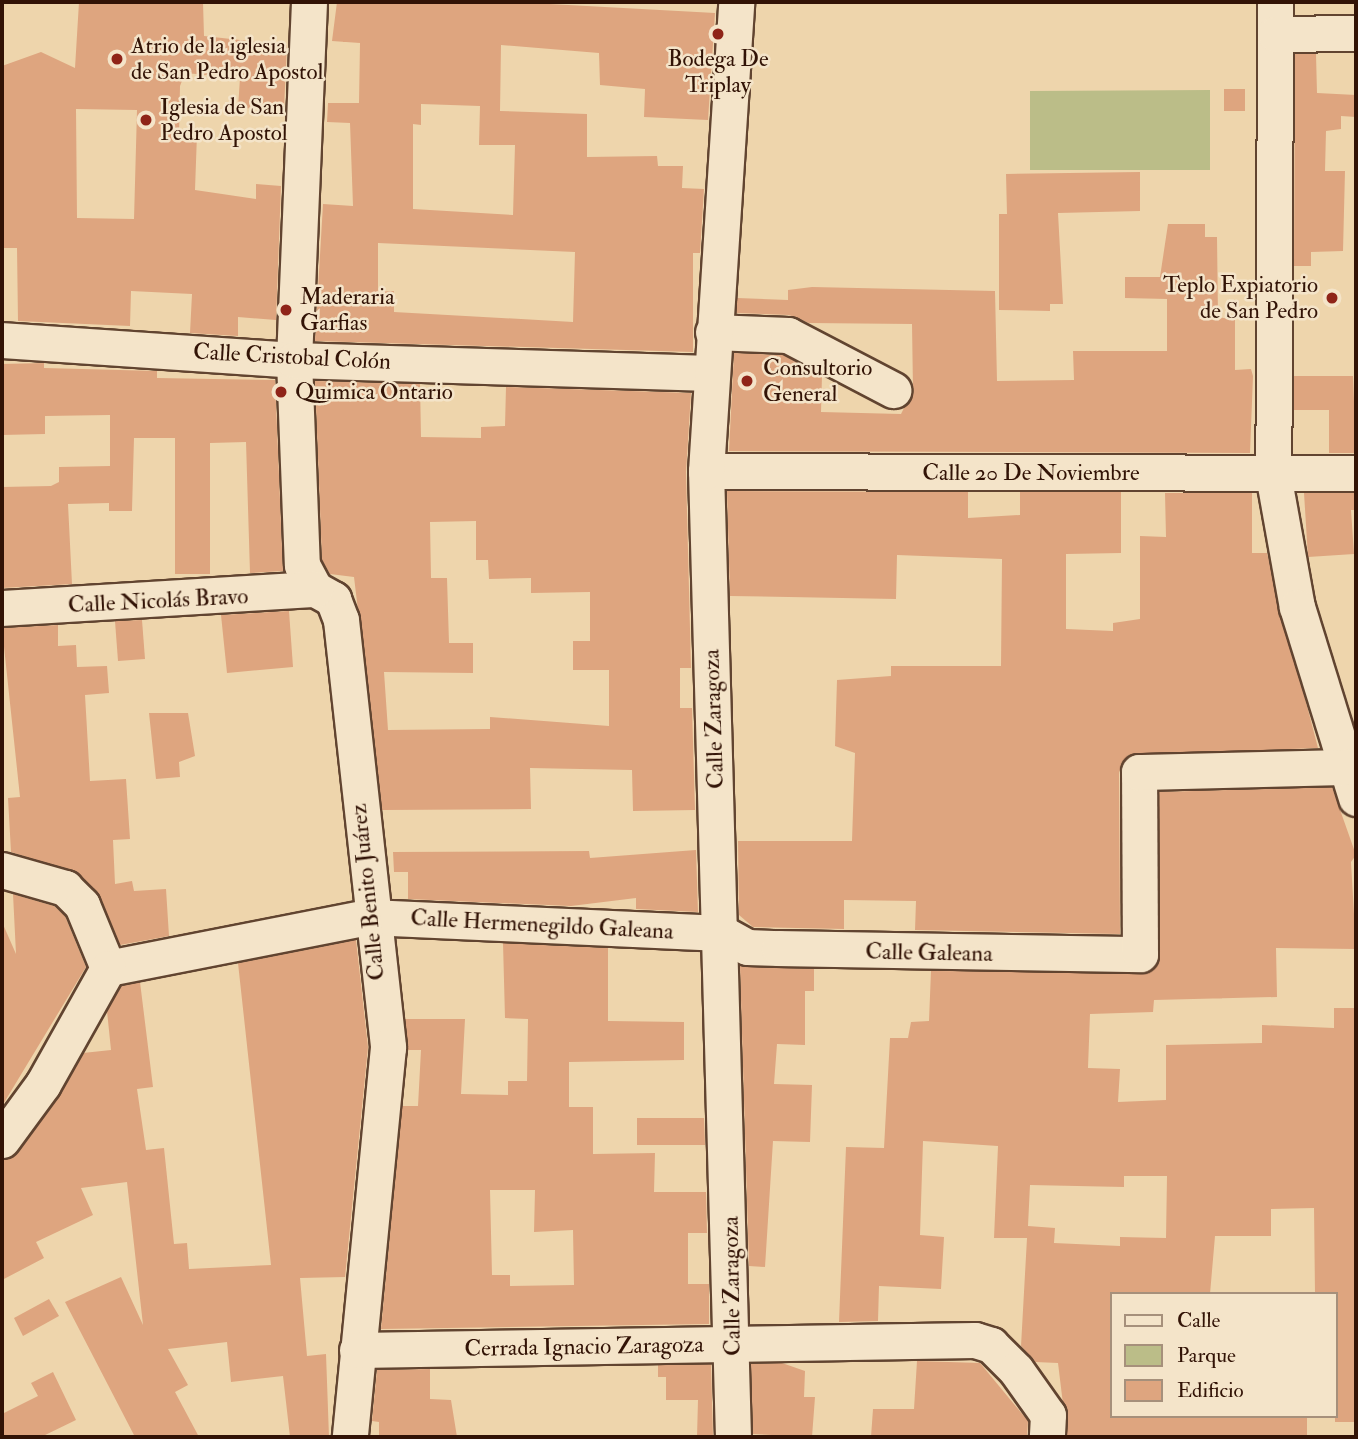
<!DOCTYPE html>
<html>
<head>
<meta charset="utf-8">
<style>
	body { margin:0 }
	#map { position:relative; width:1358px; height:1439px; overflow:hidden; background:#eed5ac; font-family:"IM FELL Double Pica",serif }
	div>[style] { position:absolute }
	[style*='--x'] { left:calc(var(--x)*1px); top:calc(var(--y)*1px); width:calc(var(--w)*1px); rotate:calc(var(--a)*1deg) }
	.green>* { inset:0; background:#bbbd88 }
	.building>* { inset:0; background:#dea57f }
	.roads { filter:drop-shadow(2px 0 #614430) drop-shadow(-2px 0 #614430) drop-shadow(0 2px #614430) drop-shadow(0 -2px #614430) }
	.minor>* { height:35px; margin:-17.5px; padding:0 17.5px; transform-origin:17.5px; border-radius:17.5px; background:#f4e4c9 }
	.dots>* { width:19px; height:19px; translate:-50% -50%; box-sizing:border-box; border:4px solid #f4e4c9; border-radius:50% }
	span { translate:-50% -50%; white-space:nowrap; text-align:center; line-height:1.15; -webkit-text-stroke:5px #f4e4c9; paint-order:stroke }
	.poi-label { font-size:23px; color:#321306 }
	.left { translate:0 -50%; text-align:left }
	.right { translate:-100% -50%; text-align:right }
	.street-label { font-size:23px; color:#321306 }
	.frame { position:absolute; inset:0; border:4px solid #321306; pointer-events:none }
	.legend { position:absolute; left:1110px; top:1292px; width:228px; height:126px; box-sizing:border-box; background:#f4e4c9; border:2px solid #a6907b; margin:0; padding:9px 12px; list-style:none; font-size:21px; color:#321306 }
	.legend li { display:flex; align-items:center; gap:14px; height:35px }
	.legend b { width:35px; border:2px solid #a6907b }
</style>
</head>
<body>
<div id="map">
	<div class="green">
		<div style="clip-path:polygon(1210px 90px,1210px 170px,1030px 170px,1030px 91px)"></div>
	</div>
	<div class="building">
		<div style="clip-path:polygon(evenodd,79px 2px,203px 2px,204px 36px,287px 45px,284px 109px,238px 108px,240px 78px,185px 73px,180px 86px,179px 134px,197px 134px,195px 190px,256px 199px,256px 184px,281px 186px,276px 320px,238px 317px,238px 336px,190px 333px,192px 294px,131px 291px,130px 326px,18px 321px,17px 248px,2px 248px,2px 66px,41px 52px,75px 68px,79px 2px,76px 109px,137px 110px,134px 219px,77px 218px,76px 109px)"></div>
		<div style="clip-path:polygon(evenodd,337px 2px,513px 2px,715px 13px,708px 120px,644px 117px,645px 89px,600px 85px,599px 53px,501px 45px,500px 111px,587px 114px,587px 157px,657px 156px,658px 166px,683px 166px,682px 188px,704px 189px,700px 253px,693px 253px,693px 352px,315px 341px,323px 204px,353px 206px,350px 123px,327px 122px,328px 103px,359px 103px,360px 43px,332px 41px,337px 2px,421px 104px,480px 106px,479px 145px,515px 145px,513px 215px,413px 209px,413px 124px,421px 125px,421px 104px,337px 2px,378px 243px,575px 252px,573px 322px,394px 312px,394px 291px,378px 292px,378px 243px)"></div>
		<div style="clip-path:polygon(1295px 54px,1316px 54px,1317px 93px,1356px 95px,1356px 117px,1341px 116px,1341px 129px,1326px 131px,1325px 171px,1345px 171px,1343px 251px,1311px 252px,1311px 266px,1294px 266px)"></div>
		<div style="clip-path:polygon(1224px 89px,1245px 89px,1245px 111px,1224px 111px)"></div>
		<div style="clip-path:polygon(1140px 172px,1140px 211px,1058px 213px,1063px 304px,1050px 304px,1050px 311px,999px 310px,999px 214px,1007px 214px,1006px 174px)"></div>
		<div style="clip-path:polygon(1168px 224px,1205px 224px,1205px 237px,1217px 237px,1218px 317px,1235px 320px,1235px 370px,1251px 369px,1253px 376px,1250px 453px,729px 451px,734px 353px,783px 355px,822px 375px,821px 412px,901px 414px,913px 390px,912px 324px,809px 323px,789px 315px,736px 313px,737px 298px,788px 300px,788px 290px,812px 287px,995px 291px,997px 381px,1074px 380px,1073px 351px,1167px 351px,1167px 299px,1125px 298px,1125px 277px,1160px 277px)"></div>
		<div style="clip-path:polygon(44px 363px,44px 368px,157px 371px,157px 378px,275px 380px,283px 571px,250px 573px,246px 442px,210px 443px,210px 574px,175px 574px,175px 438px,134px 438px,132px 511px,109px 511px,109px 503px,68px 504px,72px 584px,2px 588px,2px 487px,51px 486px,59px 482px,59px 467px,110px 466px,110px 415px,45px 416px,45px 434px,2px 435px,2px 364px)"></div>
		<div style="clip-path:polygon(1294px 376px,1353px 376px,1356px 453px,1329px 453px,1329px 410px,1293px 410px)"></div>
		<div style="clip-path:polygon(evenodd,315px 381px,420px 384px,421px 437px,481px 438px,481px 427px,505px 426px,506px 387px,691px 393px,686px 472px,691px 668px,680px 668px,680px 708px,692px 708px,695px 810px,633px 811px,632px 770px,530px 768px,531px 809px,382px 810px,354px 577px,330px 574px,322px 560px,315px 381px,476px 521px,476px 560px,488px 560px,489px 579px,531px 578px,531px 593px,590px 592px,590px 641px,573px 641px,573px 670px,609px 670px,609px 726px,490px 717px,490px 729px,388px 730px,384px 672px,473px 673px,473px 643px,449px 643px,447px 578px,431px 578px,430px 522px,476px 521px)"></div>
		<div style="clip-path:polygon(727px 491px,968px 492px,968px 518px,1020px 515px,1020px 492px,1121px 492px,1121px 553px,1066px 554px,1066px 629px,1113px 631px,1113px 623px,1140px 619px,1140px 536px,1166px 537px,1165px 493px,1252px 493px,1252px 553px,1267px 553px,1318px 748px,1128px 755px,1119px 772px,1120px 934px,915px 930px,916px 901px,844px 900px,844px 929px,753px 927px,739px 915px,738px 841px,852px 841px,855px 753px,835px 746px,837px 680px,891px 676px,891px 666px,1001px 666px,1002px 559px,897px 555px,896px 599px,730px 596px)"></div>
		<div style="clip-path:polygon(1304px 493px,1356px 493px,1356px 510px,1351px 510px,1354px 554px,1308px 557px)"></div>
		<div style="clip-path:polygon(289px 611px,293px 667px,227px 673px,221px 615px)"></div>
		<div style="clip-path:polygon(142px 620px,145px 659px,118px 661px,115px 621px)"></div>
		<div style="clip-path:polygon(58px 625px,58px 646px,76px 645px,77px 667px,107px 666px,109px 693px,85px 695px,90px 781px,126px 779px,130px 839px,113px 840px,115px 884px,132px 881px,134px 891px,166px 889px,169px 936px,120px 945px,100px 897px,79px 874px,11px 852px,8px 798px,20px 797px,2px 628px)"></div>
		<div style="clip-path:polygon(149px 713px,188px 713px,195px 756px,179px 762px,180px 777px,156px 779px)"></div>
		<div style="clip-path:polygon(evenodd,1332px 787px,1356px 855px,1351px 862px,1356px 949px,1276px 948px,1277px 997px,1154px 1000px,1153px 1012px,1090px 1014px,1088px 1068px,1120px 1069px,1118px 1102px,1166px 1100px,1166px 1045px,1262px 1043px,1262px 1025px,1334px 1028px,1334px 1008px,1356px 1008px,1356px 1422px,1335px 1422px,1335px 1294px,1315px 1294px,1314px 1208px,1271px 1209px,1271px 1236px,1215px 1236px,1210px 1294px,1111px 1294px,1111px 1416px,1307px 1416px,1307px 1437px,1067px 1437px,1058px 1363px,1035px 1362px,1021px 1346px,1027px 1238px,994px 1238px,998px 1146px,923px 1141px,920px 1235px,944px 1237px,941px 1289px,879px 1286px,878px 1321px,839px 1322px,846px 1147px,884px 1148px,890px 1038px,908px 1038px,911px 1022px,929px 1021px,931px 971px,1149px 972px,1160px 954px,1159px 792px,1332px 787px,1124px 1176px,1167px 1176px,1166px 1238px,1120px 1237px,1120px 1246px,1054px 1243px,1055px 1228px,1028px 1226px,1030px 1185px,1124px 1187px,1124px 1176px)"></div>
		<div style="clip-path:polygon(696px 850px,698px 912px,636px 909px,636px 898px,571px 906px,408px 899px,408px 872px,394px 872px,393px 852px,589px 851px,590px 858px)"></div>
		<div style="clip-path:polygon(13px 894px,54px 906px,65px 916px,86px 967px,2px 1106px,2px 922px,16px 954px)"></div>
		<div style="clip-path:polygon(356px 940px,368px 1047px,345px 1277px,300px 1278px,307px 1356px,326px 1354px,329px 1437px,290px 1437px,283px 1376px,231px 1382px,227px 1342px,168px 1349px,188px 1385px,175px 1392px,199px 1437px,135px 1437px,65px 1302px,121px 1277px,143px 1325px,127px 1182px,81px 1188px,93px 1215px,36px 1242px,44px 1258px,2px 1280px,2px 1160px,18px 1152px,83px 1053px,111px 1050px,107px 1011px,121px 986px,140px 982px,153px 1087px,137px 1089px,146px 1150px,164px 1148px,174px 1244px,187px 1243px,189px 1269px,271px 1265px,238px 963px)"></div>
		<div style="clip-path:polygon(evenodd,503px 943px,608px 948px,608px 1021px,684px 1022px,684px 1060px,569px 1062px,569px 1107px,593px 1107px,593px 1154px,655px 1153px,654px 1192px,706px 1192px,707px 1233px,688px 1233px,688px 1284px,709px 1284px,709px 1324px,381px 1329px,402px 1106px,418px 1106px,421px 1050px,408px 1050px,405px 1019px,465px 1019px,461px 1094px,508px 1095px,508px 1081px,527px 1081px,528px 1019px,505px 1018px,503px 943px,490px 1190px,535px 1190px,534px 1232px,573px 1230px,574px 1285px,510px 1286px,510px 1275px,492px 1275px,490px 1190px)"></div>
		<div style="clip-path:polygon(740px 966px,814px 969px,814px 991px,805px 991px,805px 1045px,777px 1044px,774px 1084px,812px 1085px,810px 1142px,773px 1141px,765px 1267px,749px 1266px)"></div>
		<div style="clip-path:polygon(637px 1118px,704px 1118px,705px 1145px,637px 1145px)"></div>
		<div style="clip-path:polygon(49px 1299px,59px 1316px,23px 1336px,14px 1318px)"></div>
		<div style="clip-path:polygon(917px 1361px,980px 1363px,1028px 1421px,1027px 1437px,871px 1437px,873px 1409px,914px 1409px)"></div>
		<div style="clip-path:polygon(782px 1363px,805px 1371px,804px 1397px,815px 1397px,812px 1437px,753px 1434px,751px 1364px)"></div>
		<div style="clip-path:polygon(711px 1364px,713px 1437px,697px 1437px,698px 1400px,666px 1400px,666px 1377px,658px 1377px,658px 1365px)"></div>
		<div style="clip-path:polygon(430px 1369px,430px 1399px,451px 1400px,457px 1437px,379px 1437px,379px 1422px,372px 1421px,377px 1370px)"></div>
		<div style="clip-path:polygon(53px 1372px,76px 1420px,41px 1437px,2px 1437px,2px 1414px,38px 1396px,31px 1383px)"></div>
	</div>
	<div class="roads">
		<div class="minor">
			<div style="--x:309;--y:2;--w:358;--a:92.4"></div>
			<div style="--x:294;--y:360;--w:205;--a:87.8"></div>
			<div style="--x:302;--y:565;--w:27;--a:62"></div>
			<div style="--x:315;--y:589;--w:21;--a:29"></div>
			<div style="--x:333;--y:599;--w:22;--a:69"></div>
			<div style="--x:341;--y:620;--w:430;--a:83.7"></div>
			<div style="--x:388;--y:1047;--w:392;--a:95.6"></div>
			<div style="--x:1275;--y:2;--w:472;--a:90.2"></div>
			<div style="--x:1273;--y:474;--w:135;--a:79.8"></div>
			<div style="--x:1297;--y:607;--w:200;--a:72.8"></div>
			<div style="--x:1275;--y:34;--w:81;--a:-0.7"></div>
			<div style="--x:713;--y:332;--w:75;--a:2.3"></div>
			<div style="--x:788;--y:335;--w:119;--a:27.6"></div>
			<div style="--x:2;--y:340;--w:293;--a:3.9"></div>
			<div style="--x:294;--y:360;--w:415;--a:1.8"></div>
			<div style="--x:706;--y:471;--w:650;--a:0.18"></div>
			<div style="--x:2;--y:608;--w:314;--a:-3.5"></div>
			<div style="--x:2;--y:870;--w:66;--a:15.9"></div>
			<div style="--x:65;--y:888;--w:24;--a:45"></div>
			<div style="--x:82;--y:905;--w:68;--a:67.6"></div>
			<div style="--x:108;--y:968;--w:266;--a:-11.1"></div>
			<div style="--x:369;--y:917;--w:353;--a:2.6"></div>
			<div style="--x:722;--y:933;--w:29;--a:29"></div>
			<div style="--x:747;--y:947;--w:32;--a:2"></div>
			<div style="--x:779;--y:948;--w:361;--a:1"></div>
			<div style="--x:1140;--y:954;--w:182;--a:-90.3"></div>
			<div style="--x:1139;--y:772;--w:207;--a:-1.4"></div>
			<div style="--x:2;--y:1140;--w:69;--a:-53.8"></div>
			<div style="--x:43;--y:1084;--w:133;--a:-60.7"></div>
			<div style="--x:357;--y:1350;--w:618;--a:-0.93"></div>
			<div style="--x:975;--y:1340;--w:17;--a:17"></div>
			<div style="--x:991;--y:1345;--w:35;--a:45"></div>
			<div style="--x:1016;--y:1370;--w:55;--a:54.6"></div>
			<div style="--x:1048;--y:1415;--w:22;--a:93"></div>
			<div style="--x:733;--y:1437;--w:966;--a:-91.6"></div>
			<div style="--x:706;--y:471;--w:470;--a:-86.3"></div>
		</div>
	</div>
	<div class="dots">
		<div style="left:718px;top:34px;background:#8f2418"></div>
		<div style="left:117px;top:59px;background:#8f2418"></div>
		<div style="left:146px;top:120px;background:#8f2418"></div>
		<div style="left:1332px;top:298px;background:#8f2418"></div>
		<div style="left:286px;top:310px;background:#8f2418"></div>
		<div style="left:747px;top:381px;background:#8f2418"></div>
		<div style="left:281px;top:392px;background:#8f2418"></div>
	</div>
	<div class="poi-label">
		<span class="left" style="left:131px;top:59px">Atrio de la iglesia<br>de San Pedro Apostol</span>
		<span style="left:718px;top:72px">Bodega De<br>Triplay</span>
		<span class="left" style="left:160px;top:120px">Iglesia de San<br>Pedro Apostol</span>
		<span class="right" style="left:1318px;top:298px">Teplo Expiatorio<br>de San Pedro</span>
		<span class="left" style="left:300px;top:310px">Maderaria<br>Garfias</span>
		<span class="left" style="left:763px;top:381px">Consultorio<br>General</span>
		<span class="left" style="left:295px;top:392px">Quimica Ontario</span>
	</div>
	<div class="street-label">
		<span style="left:292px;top:357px;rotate:3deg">Calle Cristobal Colón</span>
		<span style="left:1031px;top:473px">Calle 20 De Noviembre</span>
		<span style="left:158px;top:601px;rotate:-3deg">Calle Nicolás Bravo</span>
		<span style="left:714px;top:719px;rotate:-92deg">Calle Zaragoza</span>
		<span style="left:368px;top:892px;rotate:-96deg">Calle Benito Juárez</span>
		<span style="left:542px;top:925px;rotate:3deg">Calle Hermenegildo Galeana</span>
		<span style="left:929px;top:953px;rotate:1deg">Calle Galeana</span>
		<span style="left:732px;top:1286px;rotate:-91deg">Calle Zaragoza</span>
		<span style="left:584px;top:1347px;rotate:-1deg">Cerrada Ignacio Zaragoza</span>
	</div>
	<div class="frame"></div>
	<ul class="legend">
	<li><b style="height:9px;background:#f4e4c9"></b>Calle</li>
	<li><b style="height:19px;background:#bbbd88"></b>Parque</li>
	<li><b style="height:19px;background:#dea57f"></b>Edificio</li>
	</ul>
</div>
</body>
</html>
